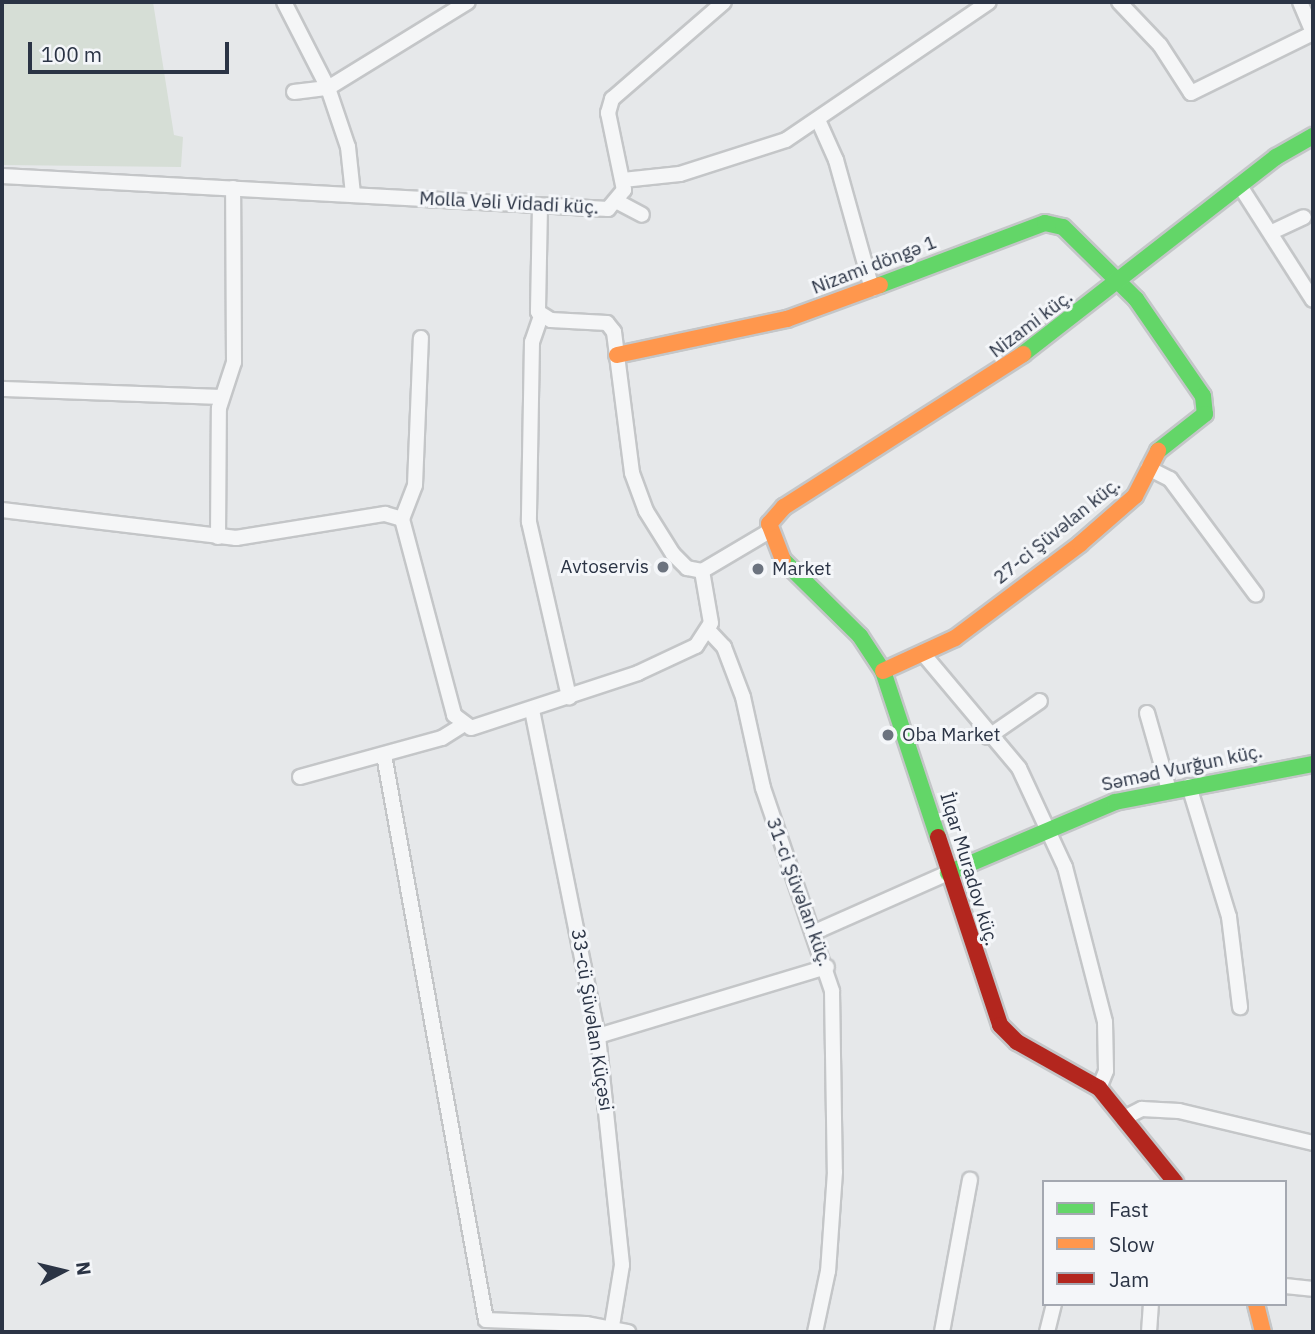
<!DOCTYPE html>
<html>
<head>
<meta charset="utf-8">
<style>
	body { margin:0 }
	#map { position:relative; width:1315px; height:1334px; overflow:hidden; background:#e6e8ea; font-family:"IBM Plex Sans",sans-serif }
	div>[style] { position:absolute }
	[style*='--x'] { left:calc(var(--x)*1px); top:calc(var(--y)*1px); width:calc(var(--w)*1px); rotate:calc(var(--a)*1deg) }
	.green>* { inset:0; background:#d6ded6 }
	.roads { filter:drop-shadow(2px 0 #c4c6c8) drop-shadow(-2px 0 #c4c6c8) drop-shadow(0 2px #c4c6c8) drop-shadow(0 -2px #c4c6c8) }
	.street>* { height:14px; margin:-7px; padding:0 7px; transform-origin:7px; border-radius:7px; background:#f5f6f7 }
	.fast>* { height:16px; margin:-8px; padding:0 8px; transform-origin:8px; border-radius:8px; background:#63d668 }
	.slow>* { height:16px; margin:-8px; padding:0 8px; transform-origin:8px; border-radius:8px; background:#ff974d }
	.jam>* { height:16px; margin:-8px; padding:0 8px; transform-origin:8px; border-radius:8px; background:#b3261e }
	.dots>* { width:19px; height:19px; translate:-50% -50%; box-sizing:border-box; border:4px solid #f4f6f9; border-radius:50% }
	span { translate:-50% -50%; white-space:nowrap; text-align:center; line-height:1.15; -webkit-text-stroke:6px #f4f6f9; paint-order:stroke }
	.street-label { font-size:19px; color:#2b3445 }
	.poi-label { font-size:19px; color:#2b3445 }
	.right { translate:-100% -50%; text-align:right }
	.left { translate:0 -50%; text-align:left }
	.frame { position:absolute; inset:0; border:4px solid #2b3445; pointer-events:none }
	.legend { position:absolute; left:1042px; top:1180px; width:245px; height:126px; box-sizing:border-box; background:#f4f6f9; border:2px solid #a4a8b1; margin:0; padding:9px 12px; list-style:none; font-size:21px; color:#2b3445 }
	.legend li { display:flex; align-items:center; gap:14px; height:35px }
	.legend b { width:35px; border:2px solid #a4a8b1 }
	.north { position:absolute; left:28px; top:1236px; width:70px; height:70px; -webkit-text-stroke:5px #f4f6f9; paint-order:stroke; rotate:83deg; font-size:19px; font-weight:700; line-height:28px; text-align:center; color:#2b3445 }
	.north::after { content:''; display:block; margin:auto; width:24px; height:32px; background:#2b3445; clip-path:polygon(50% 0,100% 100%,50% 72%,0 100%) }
	.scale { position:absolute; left:28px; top:42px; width:201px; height:32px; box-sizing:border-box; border:4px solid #2b3445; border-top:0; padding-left:9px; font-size:21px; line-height:24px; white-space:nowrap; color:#2b3445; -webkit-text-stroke:5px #f4f6f9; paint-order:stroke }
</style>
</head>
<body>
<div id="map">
	<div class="green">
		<div style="clip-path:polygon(2px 2px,153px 2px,174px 135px,183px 137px,181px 167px,2px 165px)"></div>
	</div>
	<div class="roads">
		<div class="street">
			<div style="--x:284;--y:2;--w:97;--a:62.9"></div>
			<div style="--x:328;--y:88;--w:62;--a:71.3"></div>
			<div style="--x:348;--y:147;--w:47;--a:83.9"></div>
			<div style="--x:1119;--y:2;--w:59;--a:46.4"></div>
			<div style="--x:1160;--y:45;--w:57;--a:57.1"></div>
			<div style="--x:1191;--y:93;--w:136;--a:-26.2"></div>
			<div style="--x:1300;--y:2;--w:34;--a:67"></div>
			<div style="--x:294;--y:92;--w:34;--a:-7"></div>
			<div style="--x:328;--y:88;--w:164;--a:-31.6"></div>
			<div style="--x:819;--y:122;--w:42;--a:65.9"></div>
			<div style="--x:836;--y:160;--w:134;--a:74.4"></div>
			<div style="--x:2;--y:176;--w:607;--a:3.12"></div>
			<div style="--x:608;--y:209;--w:25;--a:-50"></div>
			<div style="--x:624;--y:190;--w:79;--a:-101.7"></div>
			<div style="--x:608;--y:113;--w:15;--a:-74"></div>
			<div style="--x:612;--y:99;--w:148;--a:-40.9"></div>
			<div style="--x:623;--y:180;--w:57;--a:-6"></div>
			<div style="--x:680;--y:174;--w:111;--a:-17.8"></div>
			<div style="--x:786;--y:140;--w:245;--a:-34.2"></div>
			<div style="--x:1240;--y:186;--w:135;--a:57.4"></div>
			<div style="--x:618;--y:202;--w:27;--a:28"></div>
			<div style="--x:540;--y:206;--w:106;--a:91.1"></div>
			<div style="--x:538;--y:312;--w:15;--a:32"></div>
			<div style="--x:551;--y:320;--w:56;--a:3.1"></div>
			<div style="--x:607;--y:323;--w:11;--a:52"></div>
			<div style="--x:614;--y:332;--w:142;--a:82.7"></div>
			<div style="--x:632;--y:473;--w:40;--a:69.8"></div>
			<div style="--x:646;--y:511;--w:51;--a:57.9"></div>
			<div style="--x:673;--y:554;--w:20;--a:45"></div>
			<div style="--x:687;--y:568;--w:15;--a:11"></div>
			<div style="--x:702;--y:571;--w:77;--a:-30.6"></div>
			<div style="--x:1272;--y:232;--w:35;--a:-25"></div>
			<div style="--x:541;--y:316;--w:28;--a:109"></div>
			<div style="--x:532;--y:342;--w:180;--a:91"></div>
			<div style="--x:529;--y:522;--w:180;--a:77.1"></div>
			<div style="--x:2;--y:389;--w:219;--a:2.1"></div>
			<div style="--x:1148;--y:468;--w:25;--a:27"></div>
			<div style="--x:1170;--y:479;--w:144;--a:53.4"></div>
			<div style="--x:2;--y:510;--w:236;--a:6.8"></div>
			<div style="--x:236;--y:538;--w:151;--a:-9.2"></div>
			<div style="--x:385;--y:514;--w:18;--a:16"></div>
			<div style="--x:402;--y:519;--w:203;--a:75.1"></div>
			<div style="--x:454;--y:715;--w:21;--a:37"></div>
			<div style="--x:471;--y:728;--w:176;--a:-18.2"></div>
			<div style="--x:638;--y:673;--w:64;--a:-25"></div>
			<div style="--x:696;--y:646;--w:27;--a:-57"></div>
			<div style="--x:711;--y:623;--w:53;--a:-99.8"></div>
			<div style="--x:402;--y:519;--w:36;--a:-69"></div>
			<div style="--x:415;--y:485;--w:147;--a:-87.7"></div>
			<div style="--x:218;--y:537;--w:129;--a:-89.6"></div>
			<div style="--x:219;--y:408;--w:48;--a:-71.9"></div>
			<div style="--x:234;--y:362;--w:174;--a:-90.3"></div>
			<div style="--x:709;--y:631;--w:22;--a:47"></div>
			<div style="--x:724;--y:647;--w:53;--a:69.2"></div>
			<div style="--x:743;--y:697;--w:93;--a:77.6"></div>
			<div style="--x:763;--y:788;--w:214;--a:71.2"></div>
			<div style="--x:832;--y:991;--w:181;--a:89.1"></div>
			<div style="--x:835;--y:1172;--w:99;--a:94"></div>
			<div style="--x:828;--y:1271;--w:62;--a:102"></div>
			<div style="--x:925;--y:656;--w:146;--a:50"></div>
			<div style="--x:1019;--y:768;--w:109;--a:65.1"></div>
			<div style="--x:1065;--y:867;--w:160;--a:75.5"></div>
			<div style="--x:1105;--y:1022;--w:49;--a:88.8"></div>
			<div style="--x:1106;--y:1071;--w:18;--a:112"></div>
			<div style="--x:532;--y:710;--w:333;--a:78.6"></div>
			<div style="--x:598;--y:1036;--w:230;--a:84"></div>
			<div style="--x:622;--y:1265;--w:68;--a:99.3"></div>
			<div style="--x:1147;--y:713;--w:80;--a:74.1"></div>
			<div style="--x:988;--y:737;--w:63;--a:-34.7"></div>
			<div style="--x:384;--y:755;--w:574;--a:79.77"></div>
			<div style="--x:486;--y:1320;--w:100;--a:2.3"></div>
			<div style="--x:586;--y:1324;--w:43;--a:10.8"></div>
			<div style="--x:300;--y:777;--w:147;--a:-15.4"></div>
			<div style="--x:442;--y:738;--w:22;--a:-32"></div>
			<div style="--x:1189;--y:786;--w:137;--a:73"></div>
			<div style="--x:1229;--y:917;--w:91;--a:83"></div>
			<div style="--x:817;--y:931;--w:143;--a:-23.9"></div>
			<div style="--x:598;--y:1036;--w:239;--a:-16.8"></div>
			<div style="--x:1126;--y:1117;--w:18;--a:-27"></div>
			<div style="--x:1142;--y:1109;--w:37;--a:3"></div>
			<div style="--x:1179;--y:1111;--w:138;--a:13.4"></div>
			<div style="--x:1285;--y:1286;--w:28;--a:6"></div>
			<div style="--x:942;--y:1332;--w:155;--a:-79.6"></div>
			<div style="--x:1047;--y:1332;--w:29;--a:-76"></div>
			<div style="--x:1149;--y:1332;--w:28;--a:-86"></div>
		</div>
		<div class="fast">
			<div style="--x:880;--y:285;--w:176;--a:-20.6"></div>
			<div style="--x:1045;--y:223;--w:18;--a:13"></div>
			<div style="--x:1063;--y:227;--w:103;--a:44.6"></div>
			<div style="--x:1136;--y:299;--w:118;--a:55.4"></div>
			<div style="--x:1203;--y:396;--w:18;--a:84"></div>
			<div style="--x:1205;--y:414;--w:60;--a:141.8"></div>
			<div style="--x:1023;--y:354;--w:321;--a:-37.9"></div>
			<div style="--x:1276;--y:157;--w:43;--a:-29.6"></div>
			<div style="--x:783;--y:560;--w:108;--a:44.6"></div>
			<div style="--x:860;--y:636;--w:42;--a:56.7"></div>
			<div style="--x:883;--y:671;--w:175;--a:71.7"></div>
			<div style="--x:948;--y:873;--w:181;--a:-23"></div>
			<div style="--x:1115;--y:802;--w:202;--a:-10.9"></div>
		</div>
		<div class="slow">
			<div style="--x:617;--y:355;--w:174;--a:-12"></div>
			<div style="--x:787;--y:319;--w:99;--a:-20.1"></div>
			<div style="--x:783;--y:560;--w:39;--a:-111"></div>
			<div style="--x:769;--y:524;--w:23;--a:-49"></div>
			<div style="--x:784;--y:507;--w:284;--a:-32.6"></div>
			<div style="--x:883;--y:671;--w:79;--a:-24.6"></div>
			<div style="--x:955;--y:638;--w:156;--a:-36.9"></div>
			<div style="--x:1080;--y:544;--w:73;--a:-41.1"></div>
			<div style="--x:1135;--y:496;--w:51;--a:-62.9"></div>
			<div style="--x:1256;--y:1304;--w:29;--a:76"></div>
		</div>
		<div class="jam">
			<div style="--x:938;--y:837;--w:198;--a:71.7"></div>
			<div style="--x:1000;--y:1025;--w:24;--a:45"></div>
			<div style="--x:1017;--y:1042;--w:94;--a:29.3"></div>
			<div style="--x:1099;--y:1088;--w:121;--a:51"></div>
		</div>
	</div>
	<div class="dots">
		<div style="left:663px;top:567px;background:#6c737f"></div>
		<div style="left:758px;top:569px;background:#6c737f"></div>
		<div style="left:888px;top:735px;background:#6c737f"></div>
	</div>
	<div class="street-label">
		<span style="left:509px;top:203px;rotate:3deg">Molla Vəli Vidadi küç.</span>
		<span style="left:874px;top:265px;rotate:-21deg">Nizami döngə 1</span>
		<span style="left:1031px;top:324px;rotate:-37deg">Nizami küç.</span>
		<span style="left:1057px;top:531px;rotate:-39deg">27-ci Şüvəlan küç.</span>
		<span style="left:1182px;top:768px;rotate:-12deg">Səməd Vurğun küç.</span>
		<span style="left:969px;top:869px;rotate:73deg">İlqar Muradov küç.</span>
		<span style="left:799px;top:892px;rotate:70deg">31-ci Şüvəlan küç.</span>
		<span style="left:592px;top:1020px;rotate:81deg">33-cü Şüvəlan Küçəsi</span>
	</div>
	<div class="poi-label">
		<span class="right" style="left:649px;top:567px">Avtoservis</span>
		<span class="left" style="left:772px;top:569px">Market</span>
		<span class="left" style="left:902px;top:735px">Oba Market</span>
	</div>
	<div class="frame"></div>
	<ul class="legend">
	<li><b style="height:9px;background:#63d668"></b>Fast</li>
	<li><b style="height:9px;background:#ff974d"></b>Slow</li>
	<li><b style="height:9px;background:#b3261e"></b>Jam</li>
	</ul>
	<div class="north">N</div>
	<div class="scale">100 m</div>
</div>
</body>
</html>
